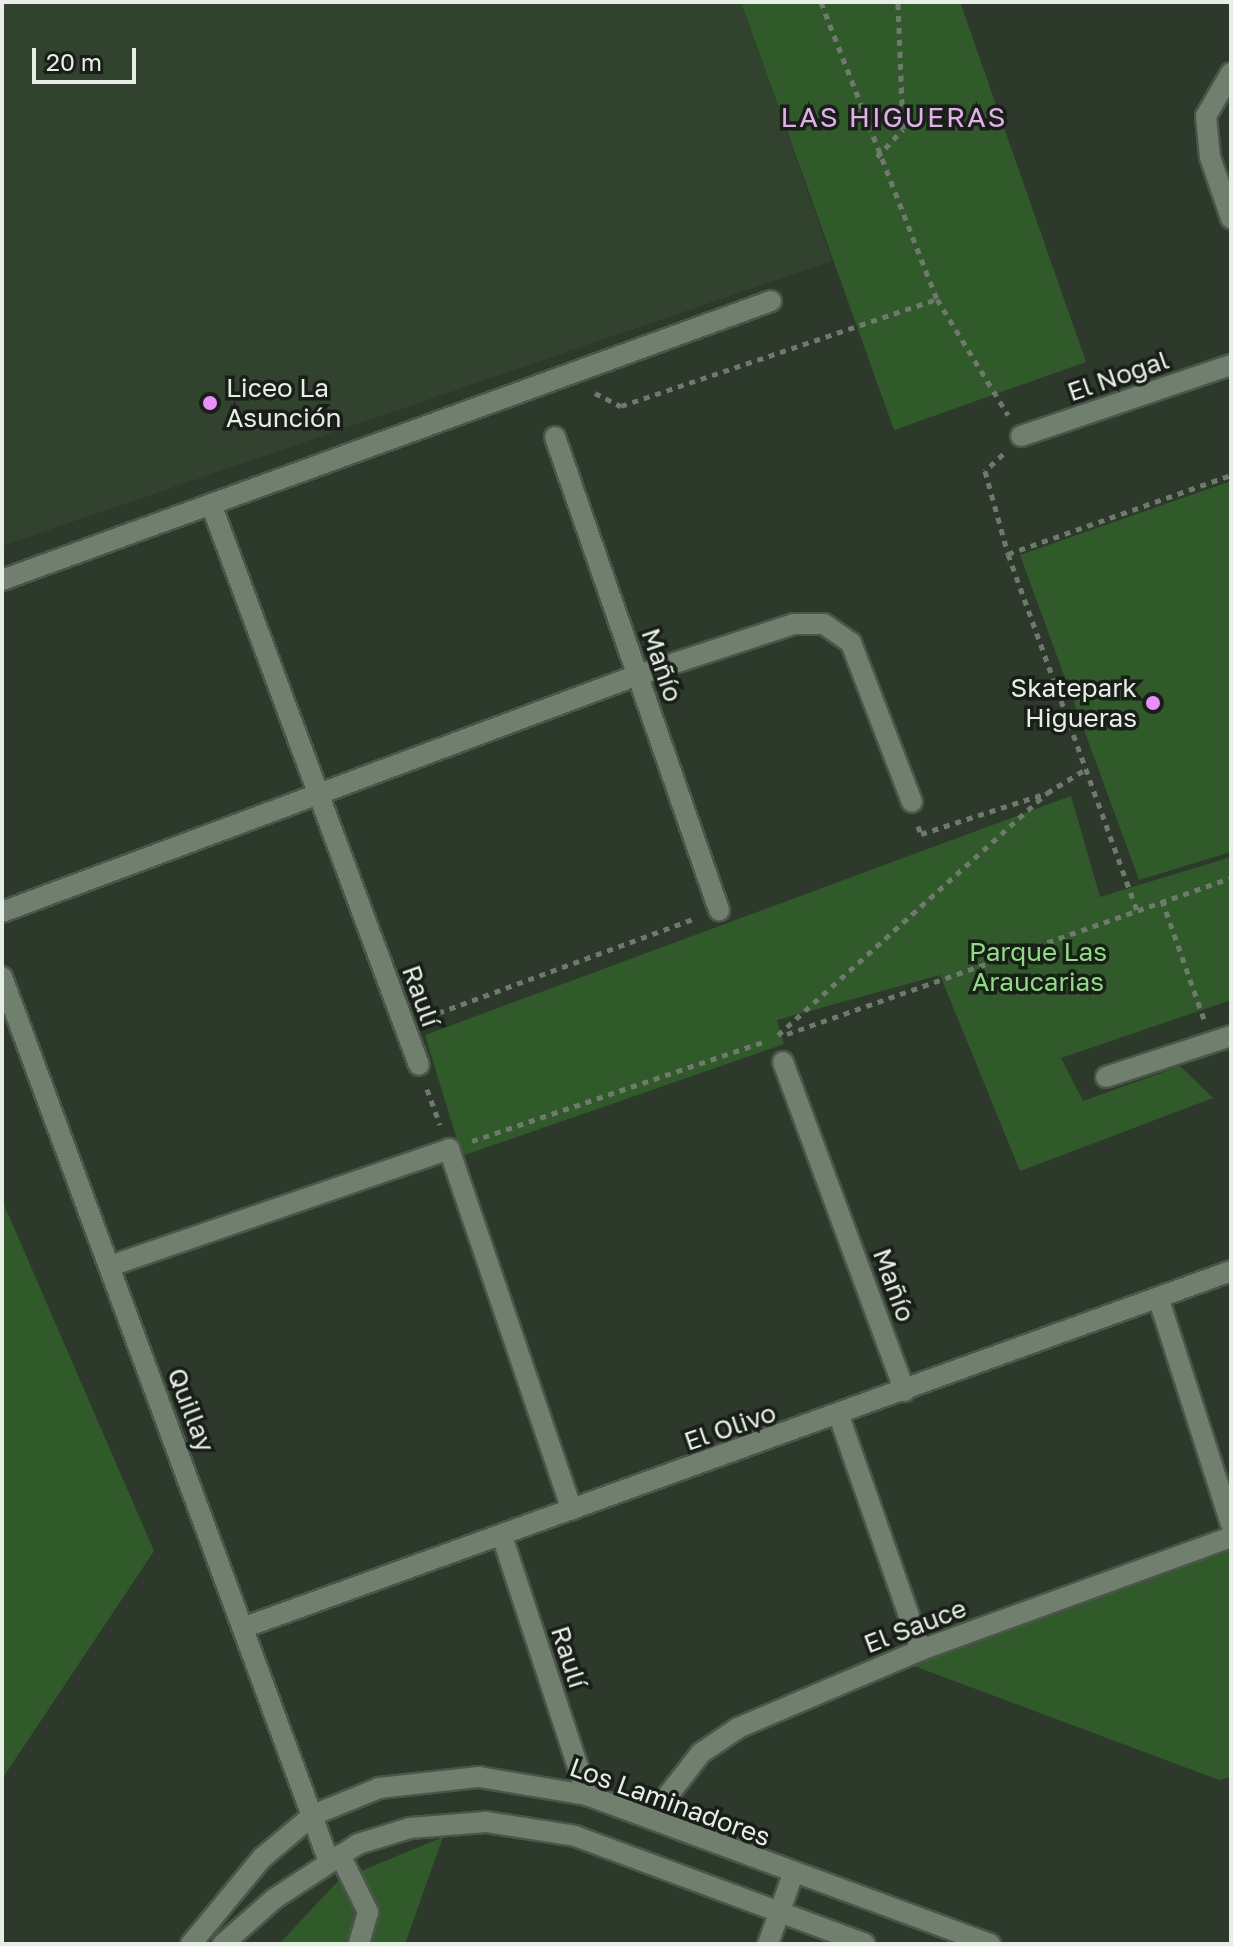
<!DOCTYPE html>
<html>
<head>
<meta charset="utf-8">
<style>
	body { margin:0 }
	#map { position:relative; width:1233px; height:1946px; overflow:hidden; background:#2d392b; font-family:"Golos Text",sans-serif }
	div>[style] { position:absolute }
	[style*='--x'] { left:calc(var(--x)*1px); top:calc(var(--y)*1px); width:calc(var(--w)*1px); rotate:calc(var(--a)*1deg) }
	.built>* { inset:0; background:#31422e }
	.green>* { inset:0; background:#315a2b }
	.path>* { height:5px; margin-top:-2.5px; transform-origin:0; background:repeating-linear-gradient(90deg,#6f796d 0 6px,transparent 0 12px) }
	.roads { filter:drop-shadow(2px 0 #4b564a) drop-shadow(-2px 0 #4b564a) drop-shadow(0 2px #4b564a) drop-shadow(0 -2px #4b564a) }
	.lane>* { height:20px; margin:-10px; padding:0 10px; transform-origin:10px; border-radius:10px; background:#717f6f }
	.street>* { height:20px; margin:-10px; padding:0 10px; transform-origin:10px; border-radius:10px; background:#717f6f }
	.dots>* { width:22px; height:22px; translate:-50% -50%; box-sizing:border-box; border:4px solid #191f18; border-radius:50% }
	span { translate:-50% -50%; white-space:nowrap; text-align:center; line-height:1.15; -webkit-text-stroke:7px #191f18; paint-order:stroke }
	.street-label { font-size:26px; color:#e6eee5 }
	.poi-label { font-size:26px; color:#e6eee5 }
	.left { translate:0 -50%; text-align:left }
	.right { translate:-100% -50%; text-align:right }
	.park-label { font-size:26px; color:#8bdf7f }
	.neighbourhood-label { font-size:28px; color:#e2aeeb; letter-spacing:2px }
	.frame { position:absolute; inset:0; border:4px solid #e6eee5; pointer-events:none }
	.scale { position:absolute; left:32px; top:48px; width:104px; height:36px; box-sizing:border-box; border:4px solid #e6eee5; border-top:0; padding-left:10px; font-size:24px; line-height:28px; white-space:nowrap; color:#e6eee5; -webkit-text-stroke:6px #191f18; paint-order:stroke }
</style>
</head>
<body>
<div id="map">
	<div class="built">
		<div style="clip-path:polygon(2px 2px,741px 2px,832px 261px,2px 546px)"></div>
	</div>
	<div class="green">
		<div style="clip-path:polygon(741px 2px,960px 2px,1086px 362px,894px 430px)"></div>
		<div style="clip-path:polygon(1231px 481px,1231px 852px,1139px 880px,1020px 555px)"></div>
		<div style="clip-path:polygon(1071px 796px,1100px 897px,1231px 857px,1231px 1000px,1061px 1058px,1083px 1101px,1180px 1066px,1213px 1098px,1020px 1171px,940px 975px,777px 1020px,784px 1044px,462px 1156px,425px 1035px)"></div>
		<div style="clip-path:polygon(2px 1200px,154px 1551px,2px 1779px)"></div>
		<div style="clip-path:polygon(1231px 1537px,1231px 1777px,1219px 1780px,898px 1660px)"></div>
		<div style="clip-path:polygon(443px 1837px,405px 1944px,279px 1944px,339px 1880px)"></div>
	</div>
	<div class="path">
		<div style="--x:821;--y:2;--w:319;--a:68.7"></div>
		<div style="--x:937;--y:299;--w:136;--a:58.5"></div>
		<div style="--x:877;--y:157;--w:38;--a:-47"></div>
		<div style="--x:903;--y:129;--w:127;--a:-92.3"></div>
		<div style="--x:595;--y:393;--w:29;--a:27"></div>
		<div style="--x:621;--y:406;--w:334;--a:-18.7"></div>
		<div style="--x:1003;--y:454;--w:25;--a:137"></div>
		<div style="--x:985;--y:471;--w:86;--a:74.5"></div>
		<div style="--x:1008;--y:554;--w:380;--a:70.1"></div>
		<div style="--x:1008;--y:554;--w:237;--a:-19.5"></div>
		<div style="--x:918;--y:826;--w:9;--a:69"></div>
		<div style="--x:921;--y:834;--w:129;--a:-18"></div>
		<div style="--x:1162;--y:900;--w:126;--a:70.6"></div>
		<div style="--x:427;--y:1017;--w:287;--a:-20.2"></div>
		<div style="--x:787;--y:1034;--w:471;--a:-19.4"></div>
		<div style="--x:778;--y:1035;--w:362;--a:-42"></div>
		<div style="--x:1047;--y:793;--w:46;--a:-31.6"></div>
		<div style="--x:427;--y:1089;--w:38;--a:70"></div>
		<div style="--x:472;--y:1141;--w:311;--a:-18.8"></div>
	</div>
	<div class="roads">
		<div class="lane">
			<div style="--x:1021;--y:436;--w:222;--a:-18.7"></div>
			<div style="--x:1106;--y:1077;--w:132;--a:-18.2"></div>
			<div style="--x:340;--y:1855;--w:64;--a:63.8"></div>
			<div style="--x:368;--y:1912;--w:33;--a:106"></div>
		</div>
		<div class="street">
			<div style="--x:1231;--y:73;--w:50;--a:120.2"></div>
			<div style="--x:1206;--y:116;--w:41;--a:84.4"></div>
			<div style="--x:1210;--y:157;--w:65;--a:71"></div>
			<div style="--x:555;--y:437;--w:501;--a:70.88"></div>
			<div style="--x:211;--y:504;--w:598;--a:69.66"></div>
			<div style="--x:2;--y:580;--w:818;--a:-19.94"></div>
			<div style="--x:2;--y:912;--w:679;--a:-20.44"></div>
			<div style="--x:638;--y:675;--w:164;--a:-18.1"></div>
			<div style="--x:794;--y:624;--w:30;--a:0"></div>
			<div style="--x:824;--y:624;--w:33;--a:35"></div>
			<div style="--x:851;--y:643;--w:170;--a:69"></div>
			<div style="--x:2;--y:977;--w:943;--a:69.72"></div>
			<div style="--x:783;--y:1062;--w:351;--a:69.7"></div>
			<div style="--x:110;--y:1266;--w:359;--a:-19"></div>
			<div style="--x:449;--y:1149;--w:381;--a:71.2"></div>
			<div style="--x:1159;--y:1300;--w:235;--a:72.2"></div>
			<div style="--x:839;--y:1416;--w:248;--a:70.7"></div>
			<div style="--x:502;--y:1536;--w:273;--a:71.8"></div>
			<div style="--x:245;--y:1627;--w:1048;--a:-19.85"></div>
			<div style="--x:651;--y:1817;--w:81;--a:-52"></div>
			<div style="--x:701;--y:1753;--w:45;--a:-34"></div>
			<div style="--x:738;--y:1728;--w:199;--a:-23.1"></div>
			<div style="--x:921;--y:1650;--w:330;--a:-20"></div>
			<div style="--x:191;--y:1944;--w:112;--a:-50.5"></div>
			<div style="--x:262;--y:1858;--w:67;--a:-40.1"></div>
			<div style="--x:313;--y:1815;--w:71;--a:-22.2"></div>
			<div style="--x:379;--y:1788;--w:101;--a:-6.3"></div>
			<div style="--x:479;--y:1777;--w:109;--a:9.5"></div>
			<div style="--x:587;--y:1795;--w:430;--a:20.3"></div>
			<div style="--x:223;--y:1944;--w:68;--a:-41.4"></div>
			<div style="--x:274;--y:1899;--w:100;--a:-33.2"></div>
			<div style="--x:358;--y:1844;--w:54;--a:-17.1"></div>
			<div style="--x:410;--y:1828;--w:76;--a:-4.5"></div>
			<div style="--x:486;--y:1822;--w:90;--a:8.9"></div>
			<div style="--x:575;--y:1836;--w:309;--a:20.4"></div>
			<div style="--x:768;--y:1944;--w:74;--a:-70.3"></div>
		</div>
	</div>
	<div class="dots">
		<div style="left:210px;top:403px;background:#eb8dfc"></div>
		<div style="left:1153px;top:703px;background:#eb8dfc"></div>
	</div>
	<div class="street-label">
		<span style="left:1118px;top:376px;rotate:-19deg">El Nogal</span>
		<span style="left:662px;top:665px;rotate:71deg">Mañío</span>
		<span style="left:421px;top:996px;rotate:70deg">Raulí</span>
		<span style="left:894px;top:1285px;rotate:70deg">Mañío</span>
		<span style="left:191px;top:1410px;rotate:69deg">Quillay</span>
		<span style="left:730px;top:1427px;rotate:-19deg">El Olivo</span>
		<span style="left:915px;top:1626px;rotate:-21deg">El Sauce</span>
		<span style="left:569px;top:1657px;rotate:72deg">Raulí</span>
		<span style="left:670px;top:1802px;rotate:20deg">Los Laminadores</span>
	</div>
	<div class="poi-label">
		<span class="left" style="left:226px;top:403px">Liceo La<br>Asunción</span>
		<span class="right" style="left:1137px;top:703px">Skatepark<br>Higueras</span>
	</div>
	<div class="park-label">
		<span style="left:1038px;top:967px">Parque Las<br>Araucarias</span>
	</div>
	<div class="neighbourhood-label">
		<span style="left:894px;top:117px">LAS HIGUERAS</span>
	</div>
	<div class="frame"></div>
	<div class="scale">20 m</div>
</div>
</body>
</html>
